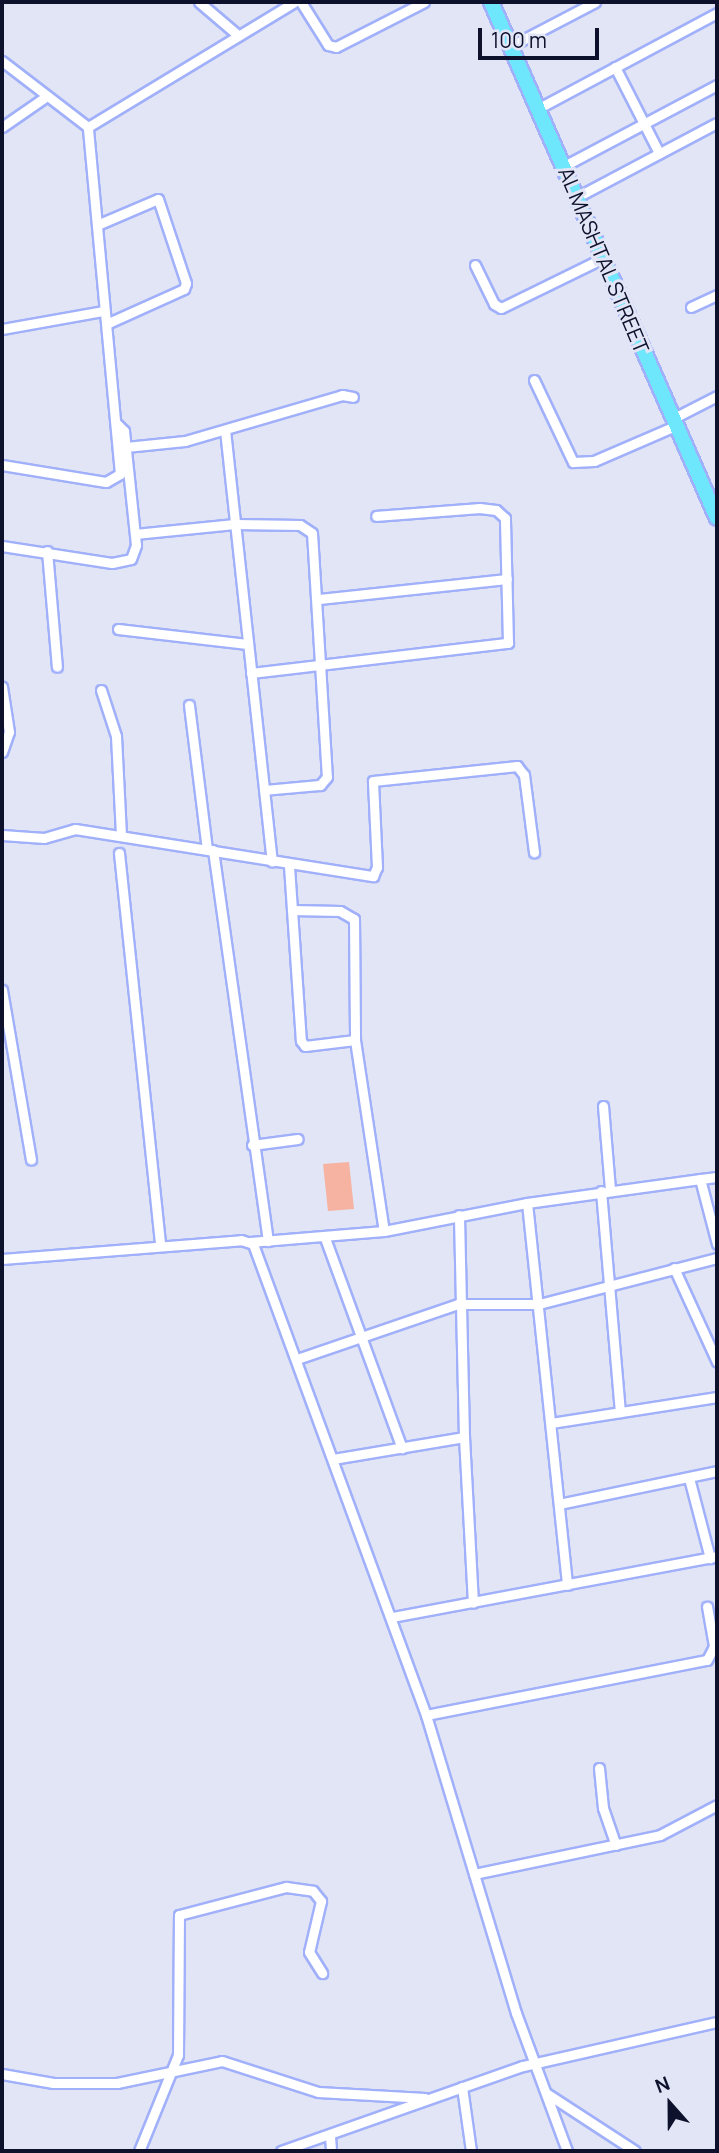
<!DOCTYPE html>
<html>
<head>
<meta charset="utf-8">
<style>
	body { margin:0 }
	#map { position:relative; width:719px; height:2153px; overflow:hidden; background:#e1e5f5; font-family:Manrope,sans-serif }
	div>[style] { position:absolute }
	[style*='--x'] { left:calc(var(--x)*1px); top:calc(var(--y)*1px); width:calc(var(--w)*1px); rotate:calc(var(--a)*1deg) }
	.green>* { inset:0; background:#f7b3a1 }
	.roads { filter:drop-shadow(2px 0 #a1b0fa) drop-shadow(-2px 0 #a1b0fa) drop-shadow(0 2px #a1b0fa) drop-shadow(0 -2px #a1b0fa) }
	.minor>* { height:9px; margin:-4.5px; padding:0 4.5px; transform-origin:4.5px; border-radius:4.5px; background:#fff }
	.primary>* { height:14px; margin:-7px; padding:0 7px; transform-origin:7px; border-radius:7px; background:#6ee7fc }
	span { translate:-50% -50%; white-space:nowrap; text-align:center; line-height:1.15; -webkit-text-stroke:6px #e1e5f5; paint-order:stroke }
	.street-label { font-size:21px; color:#0e112c }
	.frame { position:absolute; inset:0; border:4px solid #0e112c; pointer-events:none }
	.north { position:absolute; left:635px; top:2069px; width:70px; height:70px; -webkit-text-stroke:5px #e1e5f5; paint-order:stroke; rotate:339deg; font-size:19px; font-weight:700; line-height:28px; text-align:center; color:#0e112c }
	.north::after { content:''; display:block; margin:auto; width:24px; height:32px; background:#0e112c; clip-path:polygon(50% 0,100% 100%,50% 72%,0 100%) }
	.scale { position:absolute; left:478px; top:28px; width:121px; height:32px; box-sizing:border-box; border:4px solid #0e112c; border-top:0; padding-left:9px; font-size:21px; line-height:24px; white-space:nowrap; color:#0e112c; -webkit-text-stroke:5px #e1e5f5; paint-order:stroke }
</style>
</head>
<body>
<div id="map">
	<div class="green">
		<div style="clip-path:polygon(349px 1162px,354px 1209px,328px 1211px,323px 1164px)"></div>
	</div>
	<div class="roads">
		<div class="minor">
			<div style="--x:199;--y:2;--w:52;--a:40.4"></div>
			<div style="--x:301;--y:2;--w:51;--a:57.9"></div>
			<div style="--x:328;--y:45;--w:8;--a:14"></div>
			<div style="--x:336;--y:47;--w:99;--a:-27.1"></div>
			<div style="--x:511;--y:46;--w:95;--a:-27.6"></div>
			<div style="--x:2;--y:61;--w:108;--a:37.5"></div>
			<div style="--x:88;--y:127;--w:241;--a:-31.2"></div>
			<div style="--x:615;--y:67;--w:97;--a:62.9"></div>
			<div style="--x:539;--y:108;--w:202;--a:-28.1"></div>
			<div style="--x:2;--y:127;--w:51;--a:-34.6"></div>
			<div style="--x:564;--y:166;--w:173;--a:-27.9"></div>
			<div style="--x:577;--y:197;--w:158;--a:-27.9"></div>
			<div style="--x:97;--y:225;--w:66;--a:-23.1"></div>
			<div style="--x:158;--y:199;--w:89;--a:71.6"></div>
			<div style="--x:186;--y:283;--w:6;--a:108"></div>
			<div style="--x:184;--y:289;--w:85;--a:155.8"></div>
			<div style="--x:475;--y:265;--w:43;--a:64"></div>
			<div style="--x:494;--y:304;--w:8;--a:30"></div>
			<div style="--x:501;--y:308;--w:114;--a:-26.1"></div>
			<div style="--x:691;--y:307;--w:29;--a:-25"></div>
			<div style="--x:2;--y:329;--w:103;--a:-10.1"></div>
			<div style="--x:534;--y:380;--w:91;--a:64.6"></div>
			<div style="--x:573;--y:462;--w:21;--a:-3"></div>
			<div style="--x:594;--y:461;--w:88;--a:-23.4"></div>
			<div style="--x:672;--y:419;--w:51;--a:-27.1"></div>
			<div style="--x:225;--y:430;--w:434;--a:83.8"></div>
			<div style="--x:126;--y:447;--w:59;--a:-5.8"></div>
			<div style="--x:185;--y:441;--w:164;--a:-16.3"></div>
			<div style="--x:342;--y:395;--w:11;--a:10"></div>
			<div style="--x:2;--y:465;--w:105;--a:9.3"></div>
			<div style="--x:106;--y:482;--w:16;--a:-30"></div>
			<div style="--x:120;--y:474;--w:348;--a:-95.3"></div>
			<div style="--x:135;--y:534;--w:100;--a:-5.7"></div>
			<div style="--x:235;--y:524;--w:65;--a:0.9"></div>
			<div style="--x:300;--y:525;--w:14;--a:34"></div>
			<div style="--x:312;--y:533;--w:244;--a:86.5"></div>
			<div style="--x:327;--y:777;--w:11;--a:131"></div>
			<div style="--x:320;--y:785;--w:56;--a:174.9"></div>
			<div style="--x:2;--y:546;--w:111;--a:8.8"></div>
			<div style="--x:112;--y:563;--w:19;--a:-12"></div>
			<div style="--x:131;--y:559;--w:15;--a:-70"></div>
			<div style="--x:136;--y:545;--w:115;--a:-96"></div>
			<div style="--x:124;--y:431;--w:11;--a:-135"></div>
			<div style="--x:47;--y:551;--w:116;--a:85.1"></div>
			<div style="--x:319;--y:599;--w:189;--a:-6.1"></div>
			<div style="--x:118;--y:629;--w:130;--a:6.6"></div>
			<div style="--x:251;--y:673;--w:259;--a:-6.7"></div>
			<div style="--x:508;--y:643;--w:125;--a:-91.4"></div>
			<div style="--x:505;--y:518;--w:12;--a:-138"></div>
			<div style="--x:496;--y:510;--w:17;--a:-173"></div>
			<div style="--x:479;--y:508;--w:103;--a:175.6"></div>
			<div style="--x:101;--y:690;--w:48;--a:71.9"></div>
			<div style="--x:116;--y:736;--w:100;--a:87.1"></div>
			<div style="--x:189;--y:705;--w:145;--a:82.9"></div>
			<div style="--x:2;--y:752;--w:21;--a:-71"></div>
			<div style="--x:9;--y:732;--w:46;--a:-98.8"></div>
			<div style="--x:2;--y:835;--w:42;--a:4.1"></div>
			<div style="--x:44;--y:838;--w:32;--a:-16"></div>
			<div style="--x:75;--y:829;--w:302;--a:9"></div>
			<div style="--x:373;--y:876;--w:10;--a:-66"></div>
			<div style="--x:377;--y:867;--w:86;--a:-92.7"></div>
			<div style="--x:373;--y:781;--w:145;--a:-5.9"></div>
			<div style="--x:517;--y:766;--w:11;--a:52"></div>
			<div style="--x:524;--y:775;--w:78;--a:82.6"></div>
			<div style="--x:213;--y:850;--w:395;--a:82"></div>
			<div style="--x:119;--y:853;--w:394;--a:84"></div>
			<div style="--x:289;--y:866;--w:175;--a:86.1"></div>
			<div style="--x:301;--y:1041;--w:6;--a:51"></div>
			<div style="--x:305;--y:1046;--w:50;--a:-6.8"></div>
			<div style="--x:292;--y:910;--w:48;--a:1.2"></div>
			<div style="--x:340;--y:911;--w:16;--a:30"></div>
			<div style="--x:354;--y:919;--w:121;--a:89.5"></div>
			<div style="--x:355;--y:1040;--w:193;--a:81.4"></div>
			<div style="--x:2;--y:990;--w:172;--a:80.3"></div>
			<div style="--x:603;--y:1106;--w:84;--a:85.2"></div>
			<div style="--x:252;--y:1145;--w:46;--a:-7.4"></div>
			<div style="--x:700;--y:1179;--w:17;--a:-7"></div>
			<div style="--x:601;--y:1191;--w:222;--a:85.1"></div>
			<div style="--x:527;--y:1203;--w:384;--a:84"></div>
			<div style="--x:325;--y:1238;--w:224;--a:69.9"></div>
			<div style="--x:250;--y:1242;--w:134;--a:-4.7"></div>
			<div style="--x:384;--y:1231;--w:146;--a:-11.1"></div>
			<div style="--x:527;--y:1203;--w:175;--a:-7.9"></div>
			<div style="--x:700;--y:1179;--w:67;--a:75.3"></div>
			<div style="--x:2;--y:1259;--w:240;--a:-4.5"></div>
			<div style="--x:241;--y:1240;--w:13;--a:18"></div>
			<div style="--x:253;--y:1244;--w:502;--a:69.83"></div>
			<div style="--x:426;--y:1715;--w:311;--a:73.2"></div>
			<div style="--x:516;--y:2013;--w:147;--a:69.7"></div>
			<div style="--x:674;--y:1268;--w:103;--a:65.4"></div>
			<div style="--x:297;--y:1359;--w:170;--a:-18.9"></div>
			<div style="--x:458;--y:1304;--w:81;--a:0"></div>
			<div style="--x:539;--y:1304;--w:184;--a:-14.5"></div>
			<div style="--x:551;--y:1423;--w:168;--a:-8.9"></div>
			<div style="--x:464;--y:1437;--w:166;--a:86.9"></div>
			<div style="--x:333;--y:1459;--w:133;--a:-9.5"></div>
			<div style="--x:464;--y:1437;--w:222;--a:-91.3"></div>
			<div style="--x:689;--y:1478;--w:83;--a:75.3"></div>
			<div style="--x:559;--y:1504;--w:161;--a:-11.8"></div>
			<div style="--x:392;--y:1617;--w:331;--a:-10.6"></div>
			<div style="--x:426;--y:1715;--w:286;--a:-11.1"></div>
			<div style="--x:707;--y:1660;--w:16;--a:-63"></div>
			<div style="--x:714;--y:1646;--w:40;--a:-100"></div>
			<div style="--x:599;--y:1768;--w:40;--a:84.3"></div>
			<div style="--x:603;--y:1808;--w:39;--a:71"></div>
			<div style="--x:474;--y:1874;--w:190;--a:-11.8"></div>
			<div style="--x:660;--y:1835;--w:64;--a:-27.8"></div>
			<div style="--x:2;--y:2074;--w:52;--a:10"></div>
			<div style="--x:53;--y:2083;--w:64;--a:0"></div>
			<div style="--x:117;--y:2083;--w:107;--a:-11.8"></div>
			<div style="--x:222;--y:2061;--w:101;--a:17.9"></div>
			<div style="--x:318;--y:2092;--w:107;--a:3.2"></div>
			<div style="--x:462;--y:2087;--w:65;--a:82"></div>
			<div style="--x:546;--y:2093;--w:106;--a:33.1"></div>
			<div style="--x:330;--y:2136;--w:15;--a:86"></div>
			<div style="--x:139;--y:2151;--w:104;--a:-67.9"></div>
			<div style="--x:178;--y:2055;--w:140;--a:-89.6"></div>
			<div style="--x:179;--y:1915;--w:111;--a:-14.7"></div>
			<div style="--x:286;--y:1887;--w:27;--a:8"></div>
			<div style="--x:313;--y:1891;--w:13;--a:51"></div>
			<div style="--x:321;--y:1901;--w:52;--a:103.2"></div>
			<div style="--x:309;--y:1952;--w:25;--a:58"></div>
			<div style="--x:281;--y:2151;--w:256;--a:-19.4"></div>
			<div style="--x:523;--y:2066;--w:199;--a:-12.8"></div>
		</div>
		<div class="primary">
			<div style="--x:491;--y:2;--w:563;--a:66.35"></div>
		</div>
	</div>
	<div class="street-label">
		<span style="left:604px;top:260px;rotate:67deg">AL MASHTAL STREET</span>
	</div>
	<div class="frame"></div>
	<div class="north">N</div>
	<div class="scale">100 m</div>
</div>
</body>
</html>
